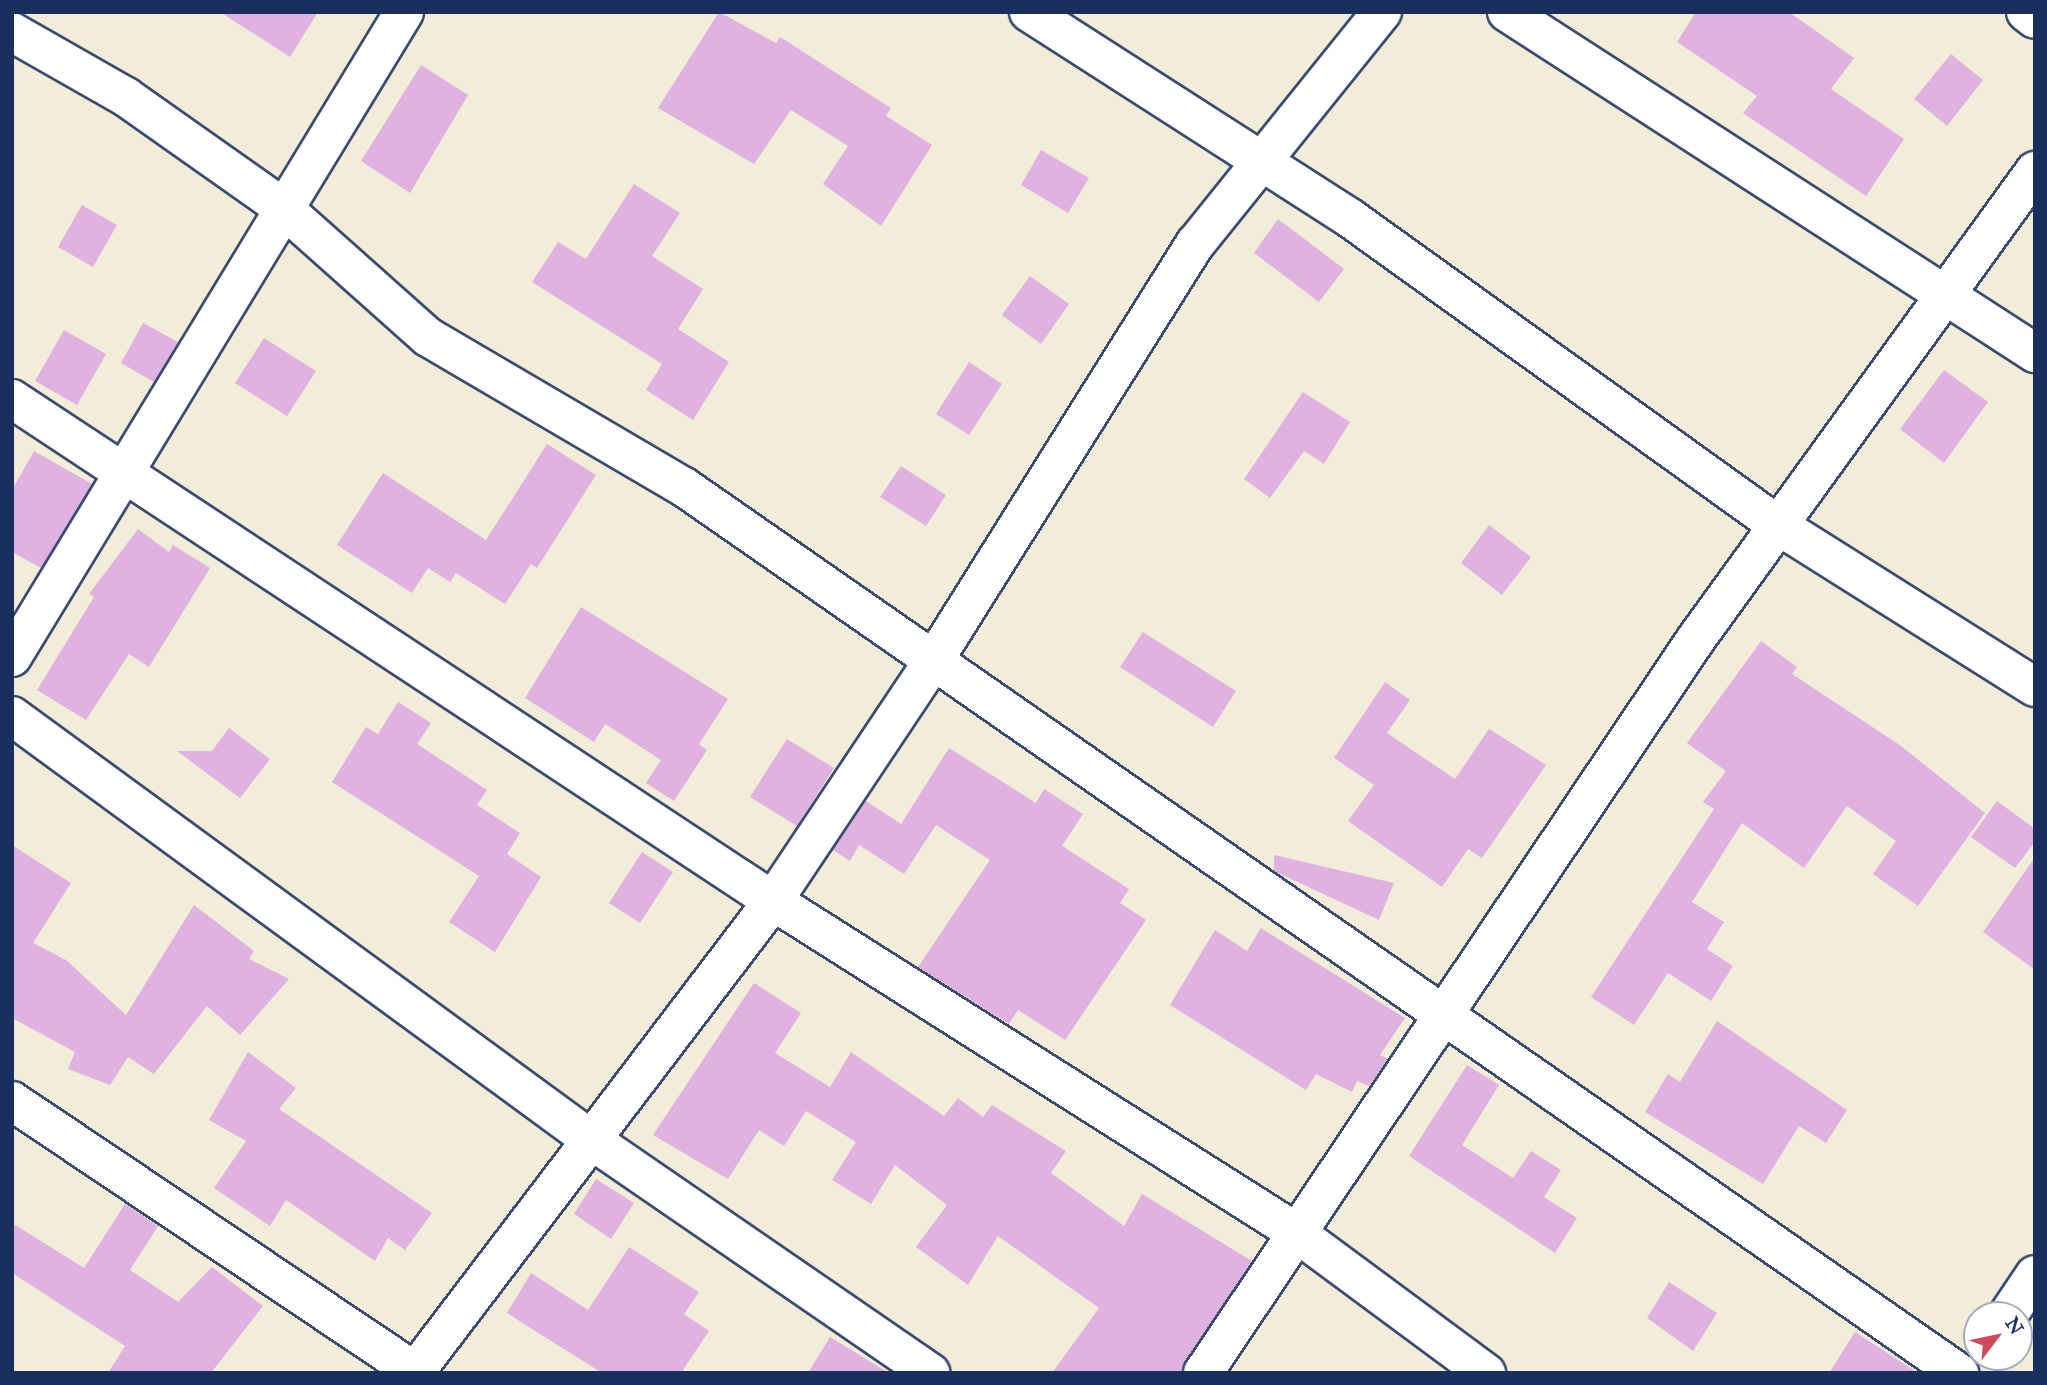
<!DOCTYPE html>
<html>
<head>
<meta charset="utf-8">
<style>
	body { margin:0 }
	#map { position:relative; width:2047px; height:1385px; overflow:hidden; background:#f2edd8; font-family:"IM FELL Great Primer",serif }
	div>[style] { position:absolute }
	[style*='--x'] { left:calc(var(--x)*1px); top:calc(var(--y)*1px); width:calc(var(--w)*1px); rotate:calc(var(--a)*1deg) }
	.building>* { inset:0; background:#dfb2e2 }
	.roads { filter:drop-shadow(2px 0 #3b4c70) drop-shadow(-2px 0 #3b4c70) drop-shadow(0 2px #3b4c70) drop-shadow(0 -2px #3b4c70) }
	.minor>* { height:38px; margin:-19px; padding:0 19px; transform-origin:19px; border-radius:19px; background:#fff }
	span { translate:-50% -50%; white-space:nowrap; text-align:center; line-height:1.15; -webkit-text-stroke:6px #fff; paint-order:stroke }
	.frame { position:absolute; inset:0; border:14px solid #1b2f5e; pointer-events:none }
	.north { position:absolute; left:1963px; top:1301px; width:70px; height:70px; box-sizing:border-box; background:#fff; border:2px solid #a4acbf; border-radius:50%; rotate:58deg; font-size:19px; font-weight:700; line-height:28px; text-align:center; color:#1b2f5e }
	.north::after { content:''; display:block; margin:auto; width:24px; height:32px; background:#d1495b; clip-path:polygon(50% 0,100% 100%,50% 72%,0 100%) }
</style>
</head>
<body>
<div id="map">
	<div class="building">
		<div style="clip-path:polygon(220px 12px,318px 12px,290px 57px)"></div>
		<div style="clip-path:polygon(719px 12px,776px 43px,780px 37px,891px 108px,886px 116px,932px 145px,881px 226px,823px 184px,848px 146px,791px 110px,754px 164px,658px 108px)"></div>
		<div style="clip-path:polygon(1696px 12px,1789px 12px,1854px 58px,1831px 89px,1904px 139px,1866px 196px,1743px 113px,1757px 96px,1677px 42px)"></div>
		<div style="clip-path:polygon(1951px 54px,1983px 80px,1947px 126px,1914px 99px)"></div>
		<div style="clip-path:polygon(421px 65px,468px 95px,410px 193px,361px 161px)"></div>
		<div style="clip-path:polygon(1041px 150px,1089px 178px,1068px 213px,1021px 185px)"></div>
		<div style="clip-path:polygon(634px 184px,680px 213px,652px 256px,703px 289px,678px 329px,729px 362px,693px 420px,646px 390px,662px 364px,532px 282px,558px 242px,586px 259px)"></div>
		<div style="clip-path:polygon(82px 205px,117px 225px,93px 267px,58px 247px)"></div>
		<div style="clip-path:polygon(1278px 219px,1344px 269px,1319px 302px,1254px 253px)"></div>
		<div style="clip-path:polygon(1030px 276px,1069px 304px,1041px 344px,1002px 315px)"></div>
		<div style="clip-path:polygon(143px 323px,178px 342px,154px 382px,121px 363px)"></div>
		<div style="clip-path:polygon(64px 330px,106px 354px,77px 405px,35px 381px)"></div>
		<div style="clip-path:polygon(264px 338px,316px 371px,287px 416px,235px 383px)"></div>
		<div style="clip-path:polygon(969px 362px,1002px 384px,969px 435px,936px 414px)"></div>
		<div style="clip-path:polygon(1944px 370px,1988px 402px,1944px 463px,1900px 429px)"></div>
		<div style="clip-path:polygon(1303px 392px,1350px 422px,1324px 464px,1304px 451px,1270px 498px,1244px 479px)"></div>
		<div style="clip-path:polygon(547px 444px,596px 475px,537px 568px,531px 564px,505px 604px,456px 573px,450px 582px,428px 568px,412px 593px,337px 545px,383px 473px,486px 540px)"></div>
		<div style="clip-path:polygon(34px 451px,92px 484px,41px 568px,12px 552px,12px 490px)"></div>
		<div style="clip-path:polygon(901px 466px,946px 495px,926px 526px,880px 497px)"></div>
		<div style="clip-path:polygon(1489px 525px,1531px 557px,1502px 595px,1461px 563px)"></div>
		<div style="clip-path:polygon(138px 529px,169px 552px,173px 545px,210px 568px,149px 667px,129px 654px,86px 720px,37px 690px,94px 597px,89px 594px)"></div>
		<div style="clip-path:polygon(581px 607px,728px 699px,699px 744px,707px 750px,674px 801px,646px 783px,661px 760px,605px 724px,594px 742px,525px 698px)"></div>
		<div style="clip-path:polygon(1143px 632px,1236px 691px,1213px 727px,1120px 667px)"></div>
		<div style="clip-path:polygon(1761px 641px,1797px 667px,1792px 674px,1901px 746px,1985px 813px,1918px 906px,1873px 874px,1896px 841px,1847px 806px,1804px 868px,1742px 823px,1692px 902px,1724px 922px,1707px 949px,1733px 966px,1711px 1001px,1668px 973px,1634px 1025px,1591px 997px,1714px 809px,1703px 802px,1726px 771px,1687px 743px)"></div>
		<div style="clip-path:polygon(1385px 682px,1410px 700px,1387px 733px,1455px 779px,1489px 729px,1546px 765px,1482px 858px,1468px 849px,1442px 887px,1348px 821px,1374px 785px,1334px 758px)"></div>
		<div style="clip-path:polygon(398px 702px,431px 723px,417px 744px,487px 790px,477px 805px,520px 833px,507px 854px,541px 877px,495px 952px,449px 922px,479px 876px,332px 782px,366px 727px,378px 734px)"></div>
		<div style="clip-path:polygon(229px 728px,270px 759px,240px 798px,177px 751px,212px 751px)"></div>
		<div style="clip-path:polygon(787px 739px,834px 768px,797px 826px,750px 797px)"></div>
		<div style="clip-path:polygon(949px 748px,1036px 803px,1044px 789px,1083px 814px,1062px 846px,1129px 889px,1120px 903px,1146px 920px,1065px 1040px,1018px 1010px,1009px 1024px,918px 967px,990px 860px,936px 825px,904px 874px,859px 845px,850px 861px,833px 850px,866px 801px,901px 824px)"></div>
		<div style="clip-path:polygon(1997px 801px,2035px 829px,2035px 842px,2015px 868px,1971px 837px)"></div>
		<div style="clip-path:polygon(12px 845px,71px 883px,33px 943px,66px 960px,126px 1015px,194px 905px,254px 951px,249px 959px,289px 979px,240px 1035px,207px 1006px,154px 1074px,128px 1057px,110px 1085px,68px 1069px,75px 1052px,12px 1018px)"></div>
		<div style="clip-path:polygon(642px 852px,673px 872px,640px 923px,609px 903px)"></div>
		<div style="clip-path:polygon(1274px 855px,1394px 883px,1379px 920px,1274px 871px)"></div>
		<div style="clip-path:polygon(2035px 857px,2035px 970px,1983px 932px)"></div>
		<div style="clip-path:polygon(1261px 928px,1405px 1018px,1380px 1055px,1388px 1059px,1369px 1086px,1357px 1081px,1352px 1092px,1316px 1074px,1306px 1090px,1170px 1005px,1215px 930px,1247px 951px)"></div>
		<div style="clip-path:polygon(754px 983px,801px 1013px,775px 1053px,830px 1087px,851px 1052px,944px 1116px,958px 1098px,983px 1117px,992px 1105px,1066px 1151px,1051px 1173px,1124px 1226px,1142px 1194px,1252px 1261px,1181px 1373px,1052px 1373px,1099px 1308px,998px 1236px,968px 1285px,916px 1247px,947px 1205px,895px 1165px,871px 1204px,832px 1180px,856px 1142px,806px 1111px,784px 1146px,759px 1130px,728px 1179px,653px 1135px)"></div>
		<div style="clip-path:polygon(1717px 1021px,1847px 1110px,1826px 1143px,1799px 1126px,1763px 1184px,1645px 1112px,1668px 1074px,1680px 1082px)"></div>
		<div style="clip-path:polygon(248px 1052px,296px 1088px,279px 1109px,432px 1213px,405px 1250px,388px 1238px,375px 1261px,286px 1200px,270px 1226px,214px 1188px,246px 1141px,209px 1120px)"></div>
		<div style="clip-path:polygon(1467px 1065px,1499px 1085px,1462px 1145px,1513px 1178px,1531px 1151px,1561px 1170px,1544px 1197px,1577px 1218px,1555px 1253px,1409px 1156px)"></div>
		<div style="clip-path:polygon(596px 1179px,634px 1203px,611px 1239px,574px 1214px)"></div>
		<div style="clip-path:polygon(125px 1204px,158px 1226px,130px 1270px,178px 1302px,212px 1267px,263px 1306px,211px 1373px,108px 1373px,125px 1346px,12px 1273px,12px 1223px,84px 1268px)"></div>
		<div style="clip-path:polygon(629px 1247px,699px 1292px,684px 1314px,709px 1331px,681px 1373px,602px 1373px,507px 1313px,531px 1273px,588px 1310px)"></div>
		<div style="clip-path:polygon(1669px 1282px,1717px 1313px,1693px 1351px,1647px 1318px)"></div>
		<div style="clip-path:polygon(1855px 1332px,1918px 1373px,1829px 1373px)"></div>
		<div style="clip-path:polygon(830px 1337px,889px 1373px,808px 1373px)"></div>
	</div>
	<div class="roads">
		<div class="minor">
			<div style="--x:1029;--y:12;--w:381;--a:32.7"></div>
			<div style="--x:1350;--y:218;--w:525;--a:35.69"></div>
			<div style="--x:1776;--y:524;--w:306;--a:32.2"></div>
			<div style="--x:1507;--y:12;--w:629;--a:32.86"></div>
			<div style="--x:2026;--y:12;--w:11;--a:38"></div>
			<div style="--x:12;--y:32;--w:131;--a:29.7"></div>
			<div style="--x:126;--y:97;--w:191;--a:35.2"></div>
			<div style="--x:282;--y:207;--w:195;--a:41.7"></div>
			<div style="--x:428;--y:337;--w:297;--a:30.4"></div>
			<div style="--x:684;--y:487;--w:1553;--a:34.8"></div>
			<div style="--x:12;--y:399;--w:912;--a:33.41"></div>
			<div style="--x:773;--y:901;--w:617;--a:32.35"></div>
			<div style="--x:1294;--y:1231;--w:239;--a:36.5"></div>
			<div style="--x:12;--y:657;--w:755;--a:-58.71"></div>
			<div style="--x:12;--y:716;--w:716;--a:36.2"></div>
			<div style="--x:590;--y:1139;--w:413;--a:34.5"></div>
			<div style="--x:12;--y:1101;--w:488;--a:33.9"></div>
			<div style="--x:2008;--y:1315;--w:48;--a:-56"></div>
			<div style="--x:414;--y:1373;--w:593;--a:-52.74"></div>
			<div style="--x:773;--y:901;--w:290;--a:-56.3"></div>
			<div style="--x:934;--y:660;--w:492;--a:-57.9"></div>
			<div style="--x:1196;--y:243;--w:297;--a:-51.2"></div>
			<div style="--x:1203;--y:1373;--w:884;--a:-56.11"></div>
			<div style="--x:1696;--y:639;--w:578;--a:-54.08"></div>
		</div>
	</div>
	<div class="frame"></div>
	<div class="north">N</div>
</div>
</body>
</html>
